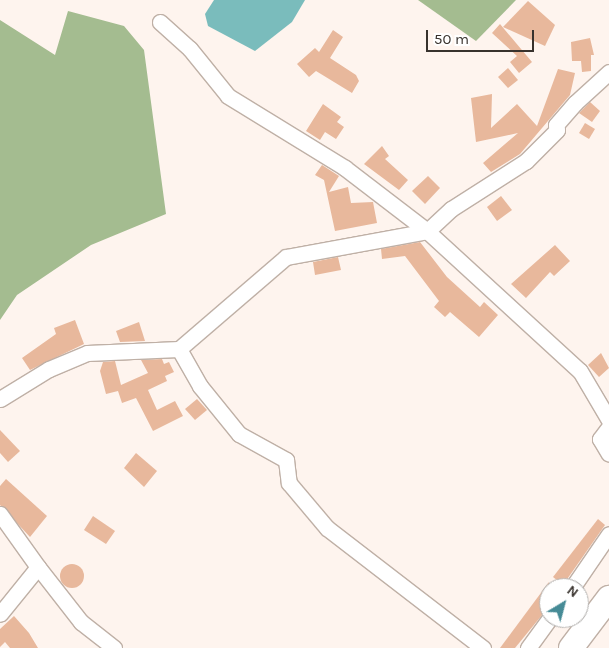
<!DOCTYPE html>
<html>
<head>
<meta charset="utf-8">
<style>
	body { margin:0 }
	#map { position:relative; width:609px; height:648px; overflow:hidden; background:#fef4ee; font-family:Karla,sans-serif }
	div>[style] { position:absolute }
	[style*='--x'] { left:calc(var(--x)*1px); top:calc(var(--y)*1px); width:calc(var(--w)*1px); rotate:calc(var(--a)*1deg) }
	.forest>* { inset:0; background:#a4bc90 }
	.water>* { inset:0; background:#7abcbc }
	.building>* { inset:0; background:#e8b89c }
	.round { border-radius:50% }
	.roads { filter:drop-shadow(1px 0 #bfb0a6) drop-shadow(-1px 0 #bfb0a6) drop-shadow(0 1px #bfb0a6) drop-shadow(0 -1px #bfb0a6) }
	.street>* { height:15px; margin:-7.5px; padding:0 7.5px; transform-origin:7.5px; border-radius:7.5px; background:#fff }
	.primary>* { height:24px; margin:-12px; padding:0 12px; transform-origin:12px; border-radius:12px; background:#fff }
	span { translate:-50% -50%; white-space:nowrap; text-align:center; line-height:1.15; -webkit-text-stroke:4px #fff; paint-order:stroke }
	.north { position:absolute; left:539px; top:578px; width:50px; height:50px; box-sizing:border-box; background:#fff; border:1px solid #afadab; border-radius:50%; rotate:37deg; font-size:14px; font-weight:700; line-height:20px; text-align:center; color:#38322d }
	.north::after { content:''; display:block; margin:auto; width:18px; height:22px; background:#468b96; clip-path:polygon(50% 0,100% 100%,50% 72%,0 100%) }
	.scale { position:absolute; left:426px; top:30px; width:108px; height:22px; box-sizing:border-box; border:2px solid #38322d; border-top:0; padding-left:6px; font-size:15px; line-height:18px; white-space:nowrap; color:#38322d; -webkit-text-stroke:4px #fff; paint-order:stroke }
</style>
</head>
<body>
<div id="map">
	<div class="forest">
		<div style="clip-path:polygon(418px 0,516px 0,476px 41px)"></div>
		<div style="clip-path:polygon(68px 11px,124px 26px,144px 50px,166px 214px,91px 245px,17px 295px,0 320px,0 20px,55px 55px)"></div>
	</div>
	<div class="water">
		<div style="clip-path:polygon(214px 0,305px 0,292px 22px,255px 51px,208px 26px,205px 14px)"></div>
	</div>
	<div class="building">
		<div style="clip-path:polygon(528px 1px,555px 25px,545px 46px,503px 27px)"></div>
		<div style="clip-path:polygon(500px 24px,532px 62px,519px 73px,510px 62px,517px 56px,492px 33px)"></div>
		<div style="clip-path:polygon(333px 30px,343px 37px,330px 58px,356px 75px,359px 81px,352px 93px,316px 71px,309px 77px,297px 64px,315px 48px,319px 52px)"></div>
		<div style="clip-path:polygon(590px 38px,594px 55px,591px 55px,591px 71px,582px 72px,581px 61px,572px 61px,571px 42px)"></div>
		<div style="clip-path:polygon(508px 68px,518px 80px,508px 88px,498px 77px)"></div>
		<div style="clip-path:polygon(558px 69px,575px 73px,570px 95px,520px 154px,491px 172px,483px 163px,518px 133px,476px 142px,471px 98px,492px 94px,491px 128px,517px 104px,537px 126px)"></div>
		<div style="clip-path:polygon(590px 102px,600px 111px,592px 122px,579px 113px)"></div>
		<div style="clip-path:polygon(323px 104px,341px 117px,337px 122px,344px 127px,336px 139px,325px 132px,320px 140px,306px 131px)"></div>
		<div style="clip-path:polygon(585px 123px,595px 129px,589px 139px,579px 133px)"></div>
		<div style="clip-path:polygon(382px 146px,389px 156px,385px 159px,408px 180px,399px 190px,364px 164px)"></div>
		<div style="clip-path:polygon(322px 165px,339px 176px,329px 192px,348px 187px,351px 203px,373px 202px,377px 223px,335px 231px,324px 180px,315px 175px)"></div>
		<div style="clip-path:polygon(428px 176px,440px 188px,425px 204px,412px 191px)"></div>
		<div style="clip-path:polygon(501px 196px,512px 210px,497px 221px,487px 207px)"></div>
		<div style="clip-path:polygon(420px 242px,447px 277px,480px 307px,484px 302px,498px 315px,479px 337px,450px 312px,445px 317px,434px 307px,439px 301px,405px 256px,382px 259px,381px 249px)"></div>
		<div style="clip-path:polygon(555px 245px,570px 261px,554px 276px,550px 272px,526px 298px,511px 284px)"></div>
		<div style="clip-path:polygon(338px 257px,341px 270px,315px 275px,313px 262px)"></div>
		<div style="clip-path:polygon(75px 320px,84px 344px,30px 370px,22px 358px,56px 334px,54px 328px)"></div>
		<div style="clip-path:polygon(139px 322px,145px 341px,120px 342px,116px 331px)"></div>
		<div style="clip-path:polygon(601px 353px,609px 368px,599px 377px,588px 365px)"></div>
		<div style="clip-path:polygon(162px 359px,164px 364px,169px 362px,174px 372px,165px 376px,167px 381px,148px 390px,157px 410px,175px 401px,183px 416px,153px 431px,136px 398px,122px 403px,118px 391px,106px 394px,100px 371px,103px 362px,115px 361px,121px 385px,148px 373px,141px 360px)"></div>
		<div style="clip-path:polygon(197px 399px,207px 410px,195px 420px,185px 409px)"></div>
		<div style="clip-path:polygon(0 430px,20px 451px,8px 462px,0 453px)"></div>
		<div style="clip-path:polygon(136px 453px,157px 471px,144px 487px,124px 468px)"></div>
		<div style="clip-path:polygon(6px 479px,47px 516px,30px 537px,0 505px,0 486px)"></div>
		<div style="clip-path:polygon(93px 516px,115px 531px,106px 544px,84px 530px)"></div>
		<div style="clip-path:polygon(598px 519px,605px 525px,563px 585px,553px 577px)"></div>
		<div class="round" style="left:60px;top:564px;width:24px;height:24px"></div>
		<div style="clip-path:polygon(549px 582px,547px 609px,515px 648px,500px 648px)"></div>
		<div style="clip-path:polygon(14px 616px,29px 633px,38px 648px,10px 648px,5px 642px,0 647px,0 629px)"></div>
	</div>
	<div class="roads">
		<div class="street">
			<div style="--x:160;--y:22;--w:40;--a:42"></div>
			<div style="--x:190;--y:49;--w:60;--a:51"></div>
			<div style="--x:228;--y:96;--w:137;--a:31.6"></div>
			<div style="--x:345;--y:168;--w:103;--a:37.5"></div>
			<div style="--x:609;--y:72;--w:46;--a:137.6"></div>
			<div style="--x:575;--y:103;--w:29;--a:131"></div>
			<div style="--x:556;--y:125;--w:5;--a:79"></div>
			<div style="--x:557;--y:130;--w:44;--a:135"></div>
			<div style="--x:526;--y:161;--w:89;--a:147.4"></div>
			<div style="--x:451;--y:209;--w:33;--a:137"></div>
			<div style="--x:427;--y:231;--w:207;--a:42.5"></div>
			<div style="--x:580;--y:371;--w:57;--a:59.4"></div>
			<div style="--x:179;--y:349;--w:43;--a:60.4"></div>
			<div style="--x:200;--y:386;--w:62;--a:50.9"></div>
			<div style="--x:239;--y:434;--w:54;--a:29"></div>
			<div style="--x:286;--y:460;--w:23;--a:83"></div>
			<div style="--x:289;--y:483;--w:59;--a:49.8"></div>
			<div style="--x:327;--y:528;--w:197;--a:37.6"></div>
			<div style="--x:0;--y:399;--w:57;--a:-31.5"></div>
			<div style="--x:49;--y:369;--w:41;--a:-22.8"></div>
			<div style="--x:87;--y:353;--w:92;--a:-2.5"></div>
			<div style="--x:179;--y:349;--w:141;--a:-40.7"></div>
			<div style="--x:286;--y:257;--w:143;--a:-10.4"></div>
			<div style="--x:609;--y:427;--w:15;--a:127"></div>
			<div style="--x:600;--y:439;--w:17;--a:59"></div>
			<div style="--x:0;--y:514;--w:65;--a:54.4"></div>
			<div style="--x:38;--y:567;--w:60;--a:129"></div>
			<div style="--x:38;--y:567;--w:70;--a:52"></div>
			<div style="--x:81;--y:622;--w:42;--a:38.2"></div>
			<div style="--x:572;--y:588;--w:65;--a:-55.6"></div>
			<div style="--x:528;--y:648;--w:37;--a:-54"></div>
		</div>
		<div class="primary">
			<div style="--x:571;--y:648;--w:63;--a:-52.8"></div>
		</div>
	</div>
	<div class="north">N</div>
	<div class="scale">50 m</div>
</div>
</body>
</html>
